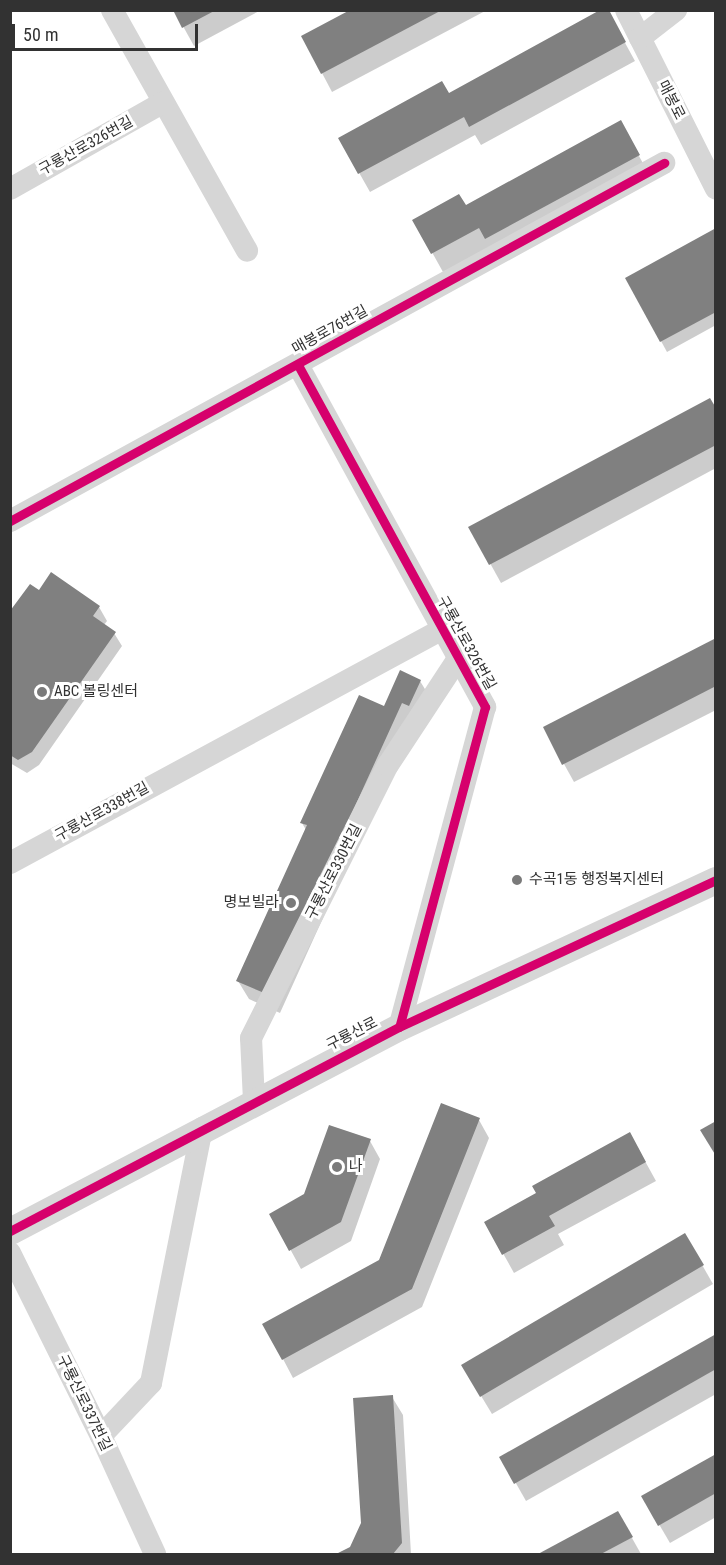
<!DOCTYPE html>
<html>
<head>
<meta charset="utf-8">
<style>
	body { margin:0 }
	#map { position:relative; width:726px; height:1565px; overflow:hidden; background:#fff; font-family:"Roboto Condensed","Noto Sans KR",sans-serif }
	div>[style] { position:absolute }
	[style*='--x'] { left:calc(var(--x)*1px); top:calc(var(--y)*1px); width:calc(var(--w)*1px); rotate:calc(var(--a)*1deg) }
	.shadow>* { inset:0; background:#0003 }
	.building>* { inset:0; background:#808080 }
	.minor>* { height:22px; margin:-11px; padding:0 11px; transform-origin:11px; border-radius:11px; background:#d6d6d6 }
	.tertiary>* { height:27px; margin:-13.5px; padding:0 13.5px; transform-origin:13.5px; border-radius:13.5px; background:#d6d6d6 }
	.cycleway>* { height:9px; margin:-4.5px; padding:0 4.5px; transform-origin:4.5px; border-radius:4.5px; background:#d6006c }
	.dots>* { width:16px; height:16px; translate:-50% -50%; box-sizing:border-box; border:3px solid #fff; border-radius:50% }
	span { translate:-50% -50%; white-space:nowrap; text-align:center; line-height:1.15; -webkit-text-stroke:6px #fff; paint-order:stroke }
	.street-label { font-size:15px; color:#323232 }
	.poi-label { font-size:15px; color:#323232 }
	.left { translate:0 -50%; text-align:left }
	.right { translate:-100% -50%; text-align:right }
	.frame { position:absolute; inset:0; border:12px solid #323232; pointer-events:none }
	.scale { position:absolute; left:12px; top:24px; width:186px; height:27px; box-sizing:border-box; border:3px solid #323232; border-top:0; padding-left:8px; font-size:18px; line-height:21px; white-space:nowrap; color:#323232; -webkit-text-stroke:4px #fff; paint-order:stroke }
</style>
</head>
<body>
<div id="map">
	<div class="shadow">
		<div style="clip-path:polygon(174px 10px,261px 10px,194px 46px)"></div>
		<div style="clip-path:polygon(353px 10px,487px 10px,332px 92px,303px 37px)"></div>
		<div style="clip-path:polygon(607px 10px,635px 61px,481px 145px,475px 135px,370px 192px,340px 139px,449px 95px)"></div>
		<div style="clip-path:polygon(620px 122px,649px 174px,443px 272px,414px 220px,465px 207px)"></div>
		<div style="clip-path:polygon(716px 230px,716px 325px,667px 352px,627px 279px)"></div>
		<div style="clip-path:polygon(716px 410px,716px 468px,501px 583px,470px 527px)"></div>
		<div style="clip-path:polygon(52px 574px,99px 607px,107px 621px,104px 625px,114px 633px,122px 646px,39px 765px,27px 773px,10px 763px,10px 614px,39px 592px)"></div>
		<div style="clip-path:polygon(716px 640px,716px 710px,574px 782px,564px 764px)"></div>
		<div style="clip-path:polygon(420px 681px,431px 699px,412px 721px,280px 1013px,249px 999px,238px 981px,306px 830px,302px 823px,385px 708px)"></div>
		<div style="clip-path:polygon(479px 1120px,489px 1138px,422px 1307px,293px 1378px,283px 1359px,380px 1261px)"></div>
		<div style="clip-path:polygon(370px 1141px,380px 1159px,351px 1241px,301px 1269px,271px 1214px,305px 1195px)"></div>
		<div style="clip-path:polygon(640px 1152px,656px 1181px,558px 1234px,564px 1245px,514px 1273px,486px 1223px)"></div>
		<div style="clip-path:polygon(685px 1235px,713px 1284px,492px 1414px,463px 1366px)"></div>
		<div style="clip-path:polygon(716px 1336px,716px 1394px,526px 1501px,501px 1457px)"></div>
		<div style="clip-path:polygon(392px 1397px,403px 1415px,411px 1554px,339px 1554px,351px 1548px,362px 1524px)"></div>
		<div style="clip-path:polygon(716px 1456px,716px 1517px,670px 1543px,643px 1497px)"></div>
		<div style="clip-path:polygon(618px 1513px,641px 1554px,541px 1554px)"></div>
	</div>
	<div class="building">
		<div style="clip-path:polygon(173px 10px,216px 10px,182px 28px)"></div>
		<div style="clip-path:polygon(350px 10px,442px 10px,321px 74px,301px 36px)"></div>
		<div style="clip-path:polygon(600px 10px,609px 10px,626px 42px,469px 127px,464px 117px,358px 174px,338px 138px,442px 81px,449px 93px)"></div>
		<div style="clip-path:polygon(621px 120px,640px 155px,485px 239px,479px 228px,431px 254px,412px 220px,459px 194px,466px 205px)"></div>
		<div style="clip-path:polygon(716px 228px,716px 312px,660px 342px,625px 278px)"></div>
		<div style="clip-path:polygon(710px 398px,716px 408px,716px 445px,489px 565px,468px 527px)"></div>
		<div style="clip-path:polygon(51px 572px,100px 606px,93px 616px,116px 632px,32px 752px,18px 760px,10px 755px,10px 611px,30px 584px,39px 590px)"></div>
		<div style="clip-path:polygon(716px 638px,716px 686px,562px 765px,543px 727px)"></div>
		<div style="clip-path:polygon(400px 670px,421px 680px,409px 706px,402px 703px,269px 995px,236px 981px,307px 825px,300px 823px,359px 695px,384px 706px)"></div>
		<div style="clip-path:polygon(441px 1103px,480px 1118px,412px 1289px,282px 1360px,262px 1324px,379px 1260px)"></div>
		<div style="clip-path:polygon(716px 1121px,716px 1156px,700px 1130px)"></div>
		<div style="clip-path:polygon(329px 1125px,371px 1139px,341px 1222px,289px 1251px,269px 1214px,304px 1194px)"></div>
		<div style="clip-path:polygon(630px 1132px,646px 1162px,549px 1216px,555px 1226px,502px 1255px,484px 1222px,536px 1193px,532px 1186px)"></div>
		<div style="clip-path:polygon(685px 1233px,704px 1265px,480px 1397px,461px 1365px)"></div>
		<div style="clip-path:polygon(716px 1334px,716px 1369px,514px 1484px,499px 1457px)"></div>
		<div style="clip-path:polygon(393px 1395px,402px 1543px,393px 1554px,336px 1554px,350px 1547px,361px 1523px,353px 1398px)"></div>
		<div style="clip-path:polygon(716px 1454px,716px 1493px,658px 1526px,641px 1496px)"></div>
		<div style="clip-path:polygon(618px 1511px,633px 1537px,601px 1554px,538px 1554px)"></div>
	</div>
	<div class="minor">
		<div style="--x:112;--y:10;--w:276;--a:60.7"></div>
		<div style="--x:626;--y:10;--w:200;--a:63.3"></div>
		<div style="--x:640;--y:38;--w:46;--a:-37.9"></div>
		<div style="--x:10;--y:189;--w:175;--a:-29.5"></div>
		<div style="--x:298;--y:365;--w:390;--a:61.3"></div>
		<div style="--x:485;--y:707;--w:331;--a:105"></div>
		<div style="--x:10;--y:521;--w:746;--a:-28.7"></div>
		<div style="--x:10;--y:863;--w:490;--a:-28.4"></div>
		<div style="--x:254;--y:1101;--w:63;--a:-92.7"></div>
		<div style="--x:251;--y:1038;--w:305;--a:-63.4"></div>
		<div style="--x:388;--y:765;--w:129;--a:-56.7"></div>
		<div style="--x:10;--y:1253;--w:204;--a:63.6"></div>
		<div style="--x:101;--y:1436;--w:130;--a:65.4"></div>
		<div style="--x:101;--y:1436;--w:73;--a:-46.7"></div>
		<div style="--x:151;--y:1383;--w:260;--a:-78.7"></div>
	</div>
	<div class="tertiary">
		<div style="--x:10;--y:1231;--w:439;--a:-27.7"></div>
		<div style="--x:399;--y:1027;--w:349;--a:-24.9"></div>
	</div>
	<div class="cycleway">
		<div style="--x:298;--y:365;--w:390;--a:61.3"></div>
		<div style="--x:485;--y:707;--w:331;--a:105"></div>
		<div style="--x:10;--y:521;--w:746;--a:-28.7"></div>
		<div style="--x:10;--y:1231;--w:439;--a:-27.7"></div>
		<div style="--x:399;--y:1027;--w:349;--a:-24.9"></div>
	</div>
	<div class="dots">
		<div style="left:42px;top:692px;background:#7a7a7a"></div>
		<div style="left:517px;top:880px;background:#7a7a7a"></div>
		<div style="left:291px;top:903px;background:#7a7a7a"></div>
		<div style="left:337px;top:1167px;background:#7a7a7a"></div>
	</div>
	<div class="street-label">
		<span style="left:671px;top:100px;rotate:63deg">매봉로</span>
		<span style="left:86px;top:146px;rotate:-29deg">구룡산로326번길</span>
		<span style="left:330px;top:330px;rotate:-29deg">매봉로76번길</span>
		<span style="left:466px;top:643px;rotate:61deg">구룡산로326번길</span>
		<span style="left:102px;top:812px;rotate:-29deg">구룡산로338번길</span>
		<span style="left:334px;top:872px;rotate:-63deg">구룡산로330번길</span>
		<span style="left:352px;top:1034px;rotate:-27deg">구룡산로</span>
		<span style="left:84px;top:1403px;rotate:64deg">구룡산로337번길</span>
	</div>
	<div class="poi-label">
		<span class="left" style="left:54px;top:692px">ABC 볼링센터</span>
		<span class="left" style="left:529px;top:880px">수곡1동 행정복지센터</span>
		<span class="right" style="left:279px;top:903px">명보빌라</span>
		<span class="left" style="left:349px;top:1167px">나</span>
	</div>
	<div class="frame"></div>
	<div class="scale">50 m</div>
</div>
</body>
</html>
